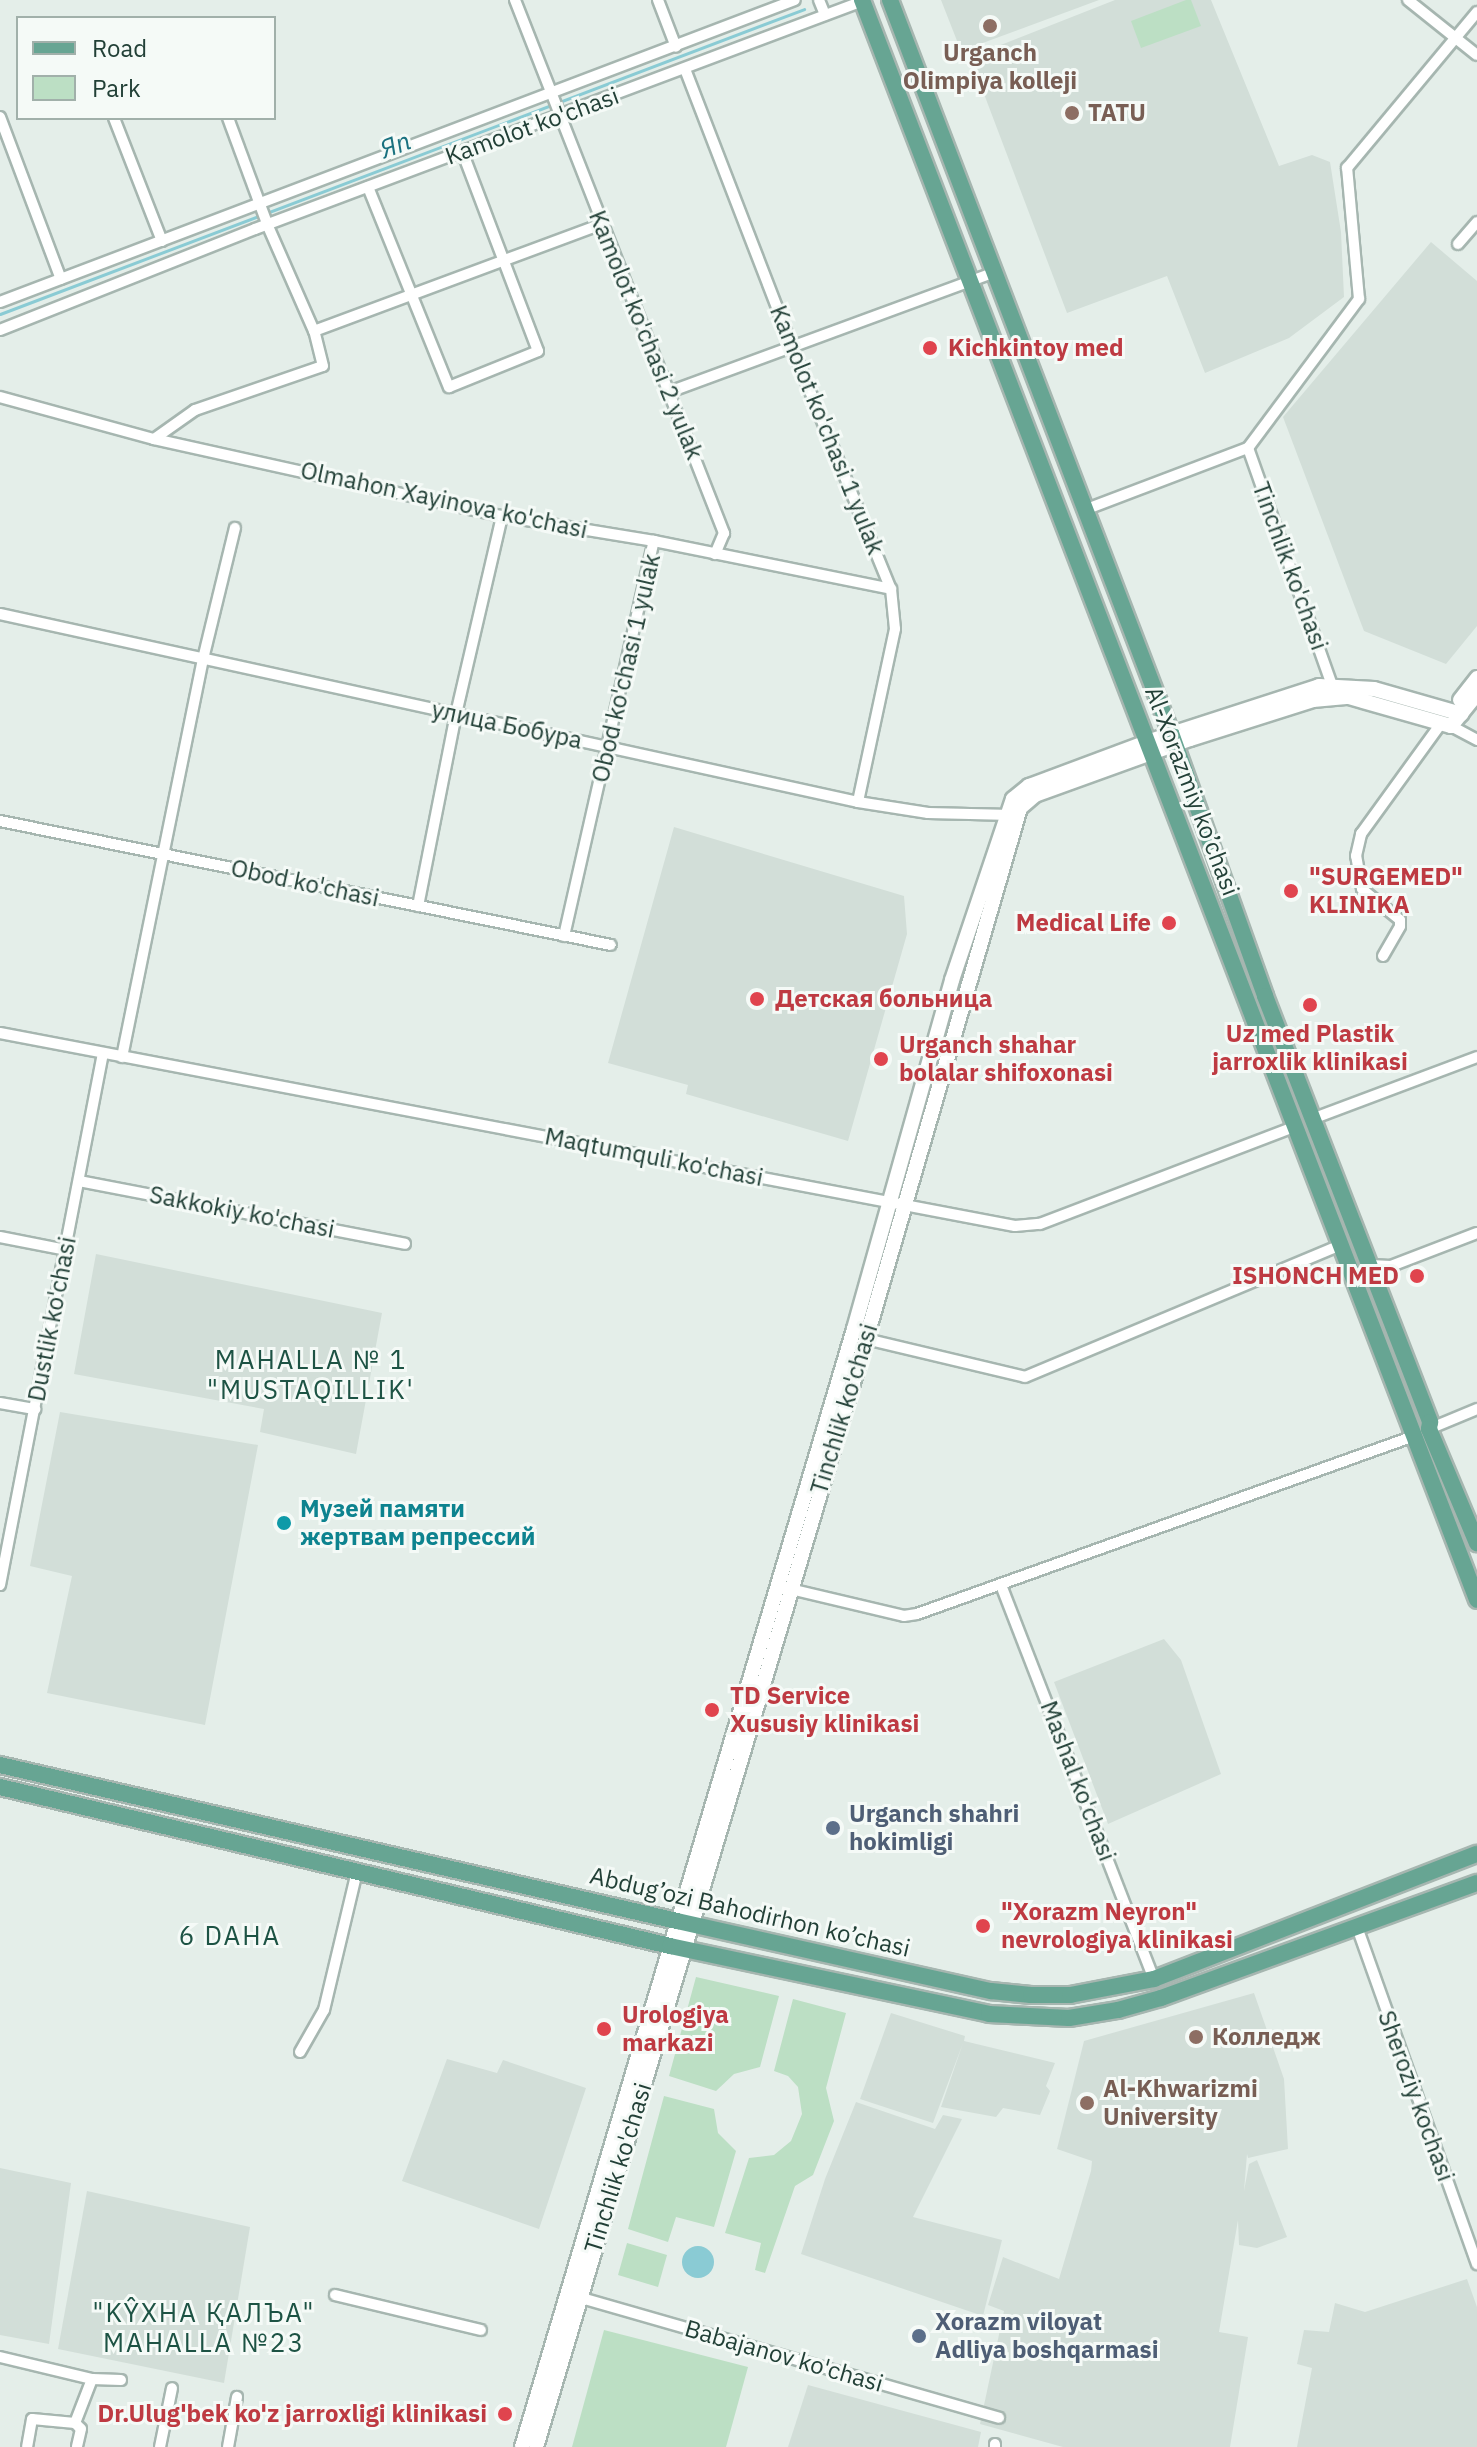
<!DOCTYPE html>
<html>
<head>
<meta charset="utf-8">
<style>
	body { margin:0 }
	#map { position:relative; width:1477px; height:2447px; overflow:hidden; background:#e4eee9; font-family:"IBM Plex Sans",sans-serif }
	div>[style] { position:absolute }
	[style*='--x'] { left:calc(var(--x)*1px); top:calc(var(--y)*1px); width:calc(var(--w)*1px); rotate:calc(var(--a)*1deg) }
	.built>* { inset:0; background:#d2ded8 }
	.green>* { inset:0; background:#bcdfc4 }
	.water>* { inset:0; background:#8acbd4 }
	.round { border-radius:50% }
	.stream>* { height:3px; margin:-1.5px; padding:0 1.5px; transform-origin:1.5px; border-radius:1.5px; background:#8acbd4 }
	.roads { filter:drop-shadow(2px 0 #a6b6b0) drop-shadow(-2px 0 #a6b6b0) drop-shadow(0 2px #a6b6b0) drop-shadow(0 -2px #a6b6b0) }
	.minor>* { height:10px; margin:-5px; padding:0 5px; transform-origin:5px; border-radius:5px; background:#fff }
	.secondary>* { height:14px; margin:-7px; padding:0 7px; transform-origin:7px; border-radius:7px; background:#fff }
	.primary>* { height:16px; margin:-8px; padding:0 8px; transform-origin:8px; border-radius:8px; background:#67a593 }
	.dots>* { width:22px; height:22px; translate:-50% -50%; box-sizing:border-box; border:4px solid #f5faf7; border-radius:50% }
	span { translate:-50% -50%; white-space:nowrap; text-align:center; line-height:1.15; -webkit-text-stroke:6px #f5faf7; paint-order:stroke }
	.education-label { font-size:24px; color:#785e54; font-weight:700 }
	.left { translate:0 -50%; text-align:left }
	.street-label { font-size:24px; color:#224037 }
	.health-label { font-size:24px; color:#be3a42; font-weight:700 }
	.right { translate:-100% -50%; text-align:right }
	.culture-label { font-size:24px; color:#0d838f; font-weight:700 }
	.service-label { font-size:24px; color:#4e5e75; font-weight:700 }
	.water-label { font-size:26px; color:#1a717f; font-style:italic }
	.neighbourhood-label { font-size:26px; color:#1d5344; letter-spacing:2px }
	.legend { position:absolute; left:16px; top:16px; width:260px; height:104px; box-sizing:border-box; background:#f5faf7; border:2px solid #a1b0aa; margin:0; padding:10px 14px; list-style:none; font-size:24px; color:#224037 }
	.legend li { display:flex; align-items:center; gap:16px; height:40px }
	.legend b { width:40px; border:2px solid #a1b0aa }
</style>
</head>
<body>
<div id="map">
	<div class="built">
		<div style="clip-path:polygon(941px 0,1099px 0,961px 51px)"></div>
		<div style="clip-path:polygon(1115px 0,1211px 0,1279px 166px,1312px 155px,1330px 162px,1341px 232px,1344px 297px,1289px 338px,1205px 373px,1167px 276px,1067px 313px,970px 57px)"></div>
		<div style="clip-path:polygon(1431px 242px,1477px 281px,1477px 626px,1446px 664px,1364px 631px,1283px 417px)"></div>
		<div style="clip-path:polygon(674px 827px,904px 896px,907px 934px,848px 1141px,686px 1094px,688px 1085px,608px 1063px)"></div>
		<div style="clip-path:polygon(96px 1254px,382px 1313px,356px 1454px,260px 1432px,264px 1409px,74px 1374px)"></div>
		<div style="clip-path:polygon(60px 1412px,258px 1445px,205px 1725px,47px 1693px,72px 1576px,30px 1566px)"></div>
		<div style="clip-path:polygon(1164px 1639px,1181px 1660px,1221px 1774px,1108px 1824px,1054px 1682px)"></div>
		<div style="clip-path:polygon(1254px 1993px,1284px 2079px,1288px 2149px,1248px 2158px,1247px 2154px,1244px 2191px,1249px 2164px,1257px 2160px,1287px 2237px,1257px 2248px,1239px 2245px,1238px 2220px,1219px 2332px,1248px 2337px,1230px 2447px,1063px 2447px,980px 2424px,1004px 2311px,988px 2305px,1003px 2257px,1059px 2279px,1091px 2171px,1092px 2161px,1057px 2149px,1084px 2041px)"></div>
		<div style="clip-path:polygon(891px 2013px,965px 2036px,964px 2041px,1055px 2063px,1046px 2086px,1050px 2091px,1040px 2115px,1003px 2108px,996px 2117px,941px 2107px,963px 2043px,933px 2123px,860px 2099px)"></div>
		<div style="clip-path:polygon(447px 2059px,497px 2073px,503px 2060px,586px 2088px,539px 2229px,402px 2181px)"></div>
		<div style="clip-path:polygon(856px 2102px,935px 2129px,943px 2115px,962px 2119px,913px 2217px,1002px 2240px,983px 2316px,801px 2254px,825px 2179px)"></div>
		<div style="clip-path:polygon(0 2168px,71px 2183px,49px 2344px,0 2335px)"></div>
		<div style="clip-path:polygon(87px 2191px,250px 2227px,224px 2383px,58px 2349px)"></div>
		<div style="clip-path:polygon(1467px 2279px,1477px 2307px,1477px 2447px,1297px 2447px,1312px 2368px,1297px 2364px,1304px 2330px,1329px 2332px,1335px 2303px,1365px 2312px)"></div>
		<div style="clip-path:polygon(808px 2385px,981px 2432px,978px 2447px,788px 2447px)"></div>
	</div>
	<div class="green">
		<div style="clip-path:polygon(1186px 0,1191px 0,1201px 26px,1141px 48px,1131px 21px)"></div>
		<div style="clip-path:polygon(696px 1977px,779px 1996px,760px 2067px,734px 2074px,716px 2091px,669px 2076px)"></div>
		<div style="clip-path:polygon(793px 1999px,846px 2013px,826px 2088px,834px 2121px,813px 2175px,795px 2186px,765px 2273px,755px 2270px,761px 2243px,725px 2233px,749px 2158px,774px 2155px,791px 2141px,802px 2114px,798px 2087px,788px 2076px,774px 2071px)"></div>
		<div style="clip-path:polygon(664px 2096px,714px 2109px,718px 2133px,736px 2151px,714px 2227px,676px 2217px,668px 2242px,628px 2229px)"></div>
		<div style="clip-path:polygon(627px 2243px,667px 2255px,658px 2287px,618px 2275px)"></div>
		<div style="clip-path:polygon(604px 2330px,748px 2367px,726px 2447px,572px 2447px)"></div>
	</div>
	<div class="water">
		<div class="round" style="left:682px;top:2246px;width:32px;height:32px"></div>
	</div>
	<div class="stream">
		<div style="--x:0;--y:314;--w:860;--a:-20.77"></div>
	</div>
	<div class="roads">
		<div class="minor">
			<div style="--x:515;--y:0;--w:573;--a:68.59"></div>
			<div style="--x:724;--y:533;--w:23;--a:113"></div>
			<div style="--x:658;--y:0;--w:50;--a:69"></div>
			<div style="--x:819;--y:0;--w:16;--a:68"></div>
			<div style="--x:1408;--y:0;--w:88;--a:38.6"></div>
			<div style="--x:685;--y:69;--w:298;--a:68.9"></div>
			<div style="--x:792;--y:347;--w:261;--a:67.8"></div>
			<div style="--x:891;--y:589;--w:40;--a:84.3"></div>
			<div style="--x:895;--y:629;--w:177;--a:102.1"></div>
			<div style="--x:0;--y:117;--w:173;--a:69.4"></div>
			<div style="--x:114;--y:118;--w:132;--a:68.7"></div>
			<div style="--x:368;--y:187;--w:216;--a:68"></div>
			<div style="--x:449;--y:387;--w:96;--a:-22"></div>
			<div style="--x:538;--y:351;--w:214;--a:-110.8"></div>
			<div style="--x:1458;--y:244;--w:29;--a:-49"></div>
			<div style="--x:0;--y:302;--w:850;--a:-20.8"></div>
			<div style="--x:0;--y:330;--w:274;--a:-21.6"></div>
			<div style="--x:255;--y:229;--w:649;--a:-20.56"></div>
			<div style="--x:314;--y:331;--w:306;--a:-20.4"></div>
			<div style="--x:669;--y:392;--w:348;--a:-20.2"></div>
			<div style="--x:0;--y:397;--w:160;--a:15.3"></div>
			<div style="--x:154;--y:439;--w:356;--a:12.5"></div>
			<div style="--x:502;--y:516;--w:154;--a:9.3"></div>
			<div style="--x:654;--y:541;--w:242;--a:11.4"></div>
			<div style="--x:154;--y:439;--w:50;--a:-35.3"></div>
			<div style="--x:195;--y:410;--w:135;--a:-19"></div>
			<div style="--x:323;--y:366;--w:36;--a:-104"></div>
			<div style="--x:314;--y:331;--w:115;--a:-113.7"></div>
			<div style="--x:268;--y:226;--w:115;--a:-110.3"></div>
			<div style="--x:1248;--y:448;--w:251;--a:70.5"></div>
			<div style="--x:1087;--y:509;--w:172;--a:-20.8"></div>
			<div style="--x:1248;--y:448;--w:186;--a:-53.3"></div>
			<div style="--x:1359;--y:299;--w:132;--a:-95.2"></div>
			<div style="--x:1347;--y:168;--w:203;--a:-50.2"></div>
			<div style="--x:0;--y:614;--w:878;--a:12.36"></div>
			<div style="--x:858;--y:802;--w:71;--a:8.9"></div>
			<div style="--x:928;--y:813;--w:84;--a:1.4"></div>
			<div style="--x:1451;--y:726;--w:30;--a:28"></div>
			<div style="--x:0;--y:821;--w:623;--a:11.47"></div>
			<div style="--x:418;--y:906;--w:196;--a:-78.8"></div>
			<div style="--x:456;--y:714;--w:203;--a:-76.9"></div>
			<div style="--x:564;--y:936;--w:405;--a:-77.2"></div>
			<div style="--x:1383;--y:956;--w:34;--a:-60"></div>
			<div style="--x:1400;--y:926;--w:6;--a:-90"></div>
			<div style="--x:1400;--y:920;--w:49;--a:-140.8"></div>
			<div style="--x:1362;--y:889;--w:34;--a:-100"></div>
			<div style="--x:1356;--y:856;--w:23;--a:-77"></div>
			<div style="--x:1361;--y:834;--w:138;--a:-54.1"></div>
			<div style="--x:0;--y:1033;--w:1033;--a:10.77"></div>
			<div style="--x:1015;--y:1226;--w:25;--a:-5"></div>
			<div style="--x:1040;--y:1224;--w:272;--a:-20.9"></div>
			<div style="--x:122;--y:1057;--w:406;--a:-78.5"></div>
			<div style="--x:203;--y:659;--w:135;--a:-76.3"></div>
			<div style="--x:1312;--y:1119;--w:176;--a:-20.6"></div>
			<div style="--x:79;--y:1181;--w:332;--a:10.9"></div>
			<div style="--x:0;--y:1237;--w:67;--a:11.1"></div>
			<div style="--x:1370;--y:1265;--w:21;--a:3"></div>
			<div style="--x:1391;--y:1266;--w:92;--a:-21"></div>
			<div style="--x:866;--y:1339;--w:163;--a:13.4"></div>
			<div style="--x:1025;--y:1377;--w:342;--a:-22.7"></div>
			<div style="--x:0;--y:1403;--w:36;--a:10"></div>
			<div style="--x:1429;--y:1429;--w:52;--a:-22.6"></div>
			<div style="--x:0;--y:1585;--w:542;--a:-79.04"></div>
			<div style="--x:1001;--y:1585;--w:423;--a:68.8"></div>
			<div style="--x:786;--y:1588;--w:121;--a:13.3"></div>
			<div style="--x:904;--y:1616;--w:13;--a:-9"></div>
			<div style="--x:917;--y:1614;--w:528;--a:-19.7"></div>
			<div style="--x:1357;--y:1927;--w:358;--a:70.4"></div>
			<div style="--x:300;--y:2052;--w:48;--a:-60.3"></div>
			<div style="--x:324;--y:2010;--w:143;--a:-76.6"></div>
			<div style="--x:335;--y:2295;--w:150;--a:13.5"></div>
			<div style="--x:578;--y:2297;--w:438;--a:16"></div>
			<div style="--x:0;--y:2357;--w:95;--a:13.4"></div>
			<div style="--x:92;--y:2379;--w:47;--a:111.1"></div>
			<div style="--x:75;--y:2423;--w:43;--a:-174.7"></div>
			<div style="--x:32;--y:2419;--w:28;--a:100"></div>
			<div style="--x:92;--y:2379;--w:29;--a:2"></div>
			<div style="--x:75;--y:2423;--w:8;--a:45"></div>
			<div style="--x:81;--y:2429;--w:18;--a:103"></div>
			<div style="--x:160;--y:2447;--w:60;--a:-78.5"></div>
			<div style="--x:228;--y:2447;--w:51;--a:-79.8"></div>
			<div style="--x:995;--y:2447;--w:3;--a:-90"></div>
		</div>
		<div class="secondary">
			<div style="--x:1460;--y:700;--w:28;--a:-52"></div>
			<div style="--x:522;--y:2447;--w:1166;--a:-73.46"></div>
			<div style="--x:854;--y:1329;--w:362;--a:-74.3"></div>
			<div style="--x:952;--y:980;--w:191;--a:-71.4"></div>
			<div style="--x:1013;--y:799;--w:21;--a:-39"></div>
			<div style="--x:1029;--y:786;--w:126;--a:-20.4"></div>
			<div style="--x:1147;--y:742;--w:181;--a:-18"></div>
			<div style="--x:1319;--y:686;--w:55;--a:3.1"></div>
			<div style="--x:1374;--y:689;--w:91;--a:16"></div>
			<div style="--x:536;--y:2447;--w:1156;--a:-73.41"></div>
			<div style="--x:866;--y:1339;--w:553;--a:-73.83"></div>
			<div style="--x:1020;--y:808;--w:20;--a:-41"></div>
			<div style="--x:1035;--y:795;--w:165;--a:-19.9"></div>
			<div style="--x:1190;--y:739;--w:129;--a:-17.6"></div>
			<div style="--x:1313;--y:700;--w:36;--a:-5"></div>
			<div style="--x:1349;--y:697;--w:106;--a:15.9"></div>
			<div style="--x:1451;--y:726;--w:41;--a:-50.9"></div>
		</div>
		<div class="primary">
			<div style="--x:862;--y:0;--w:1714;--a:68.97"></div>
			<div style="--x:890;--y:0;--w:785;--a:69.03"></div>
			<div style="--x:1171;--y:733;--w:279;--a:70.3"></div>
			<div style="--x:1265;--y:996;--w:457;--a:68.8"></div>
			<div style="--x:1430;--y:1422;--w:7;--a:98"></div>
			<div style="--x:1429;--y:1429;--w:124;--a:67.2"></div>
			<div style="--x:0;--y:1765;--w:695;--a:12.98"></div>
			<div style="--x:677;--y:1921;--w:322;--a:12.6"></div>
			<div style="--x:991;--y:1991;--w:40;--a:5.7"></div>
			<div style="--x:1031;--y:1995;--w:39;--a:0"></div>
			<div style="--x:1070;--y:1995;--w:86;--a:-10.8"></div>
			<div style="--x:1154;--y:1979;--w:346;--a:-21.2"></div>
			<div style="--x:0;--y:1787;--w:689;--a:13.35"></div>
			<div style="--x:670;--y:1946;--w:326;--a:12"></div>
			<div style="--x:989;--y:2014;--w:80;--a:2.9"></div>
			<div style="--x:1069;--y:2018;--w:50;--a:-9.3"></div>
			<div style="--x:1118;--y:2010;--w:45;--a:-15.6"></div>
			<div style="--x:1161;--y:1998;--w:336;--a:-20"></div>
		</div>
	</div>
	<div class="dots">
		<div style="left:990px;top:26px;background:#8d6e63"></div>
		<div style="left:1072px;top:113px;background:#8d6e63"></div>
		<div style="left:930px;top:348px;background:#e0444e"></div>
		<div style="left:1291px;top:891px;background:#e0444e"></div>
		<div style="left:1169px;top:923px;background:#e0444e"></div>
		<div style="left:757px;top:999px;background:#e0444e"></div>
		<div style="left:1310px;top:1005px;background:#e0444e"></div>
		<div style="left:881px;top:1059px;background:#e0444e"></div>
		<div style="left:1417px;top:1276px;background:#e0444e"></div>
		<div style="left:284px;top:1523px;background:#0f9aa8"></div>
		<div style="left:712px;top:1710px;background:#e0444e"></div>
		<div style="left:833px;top:1828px;background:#5c6f8a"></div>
		<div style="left:983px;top:1926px;background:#e0444e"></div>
		<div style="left:604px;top:2029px;background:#e0444e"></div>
		<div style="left:1196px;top:2037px;background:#8d6e63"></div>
		<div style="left:1087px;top:2103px;background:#8d6e63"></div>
		<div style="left:919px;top:2336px;background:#5c6f8a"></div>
		<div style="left:505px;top:2414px;background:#e0444e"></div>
	</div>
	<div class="education-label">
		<span style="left:990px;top:67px">Urganch<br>Olimpiya kolleji</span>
		<span class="left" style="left:1088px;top:113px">TATU</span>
		<span class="left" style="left:1212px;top:2037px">Колледж</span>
		<span class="left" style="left:1103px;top:2103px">Al-Khwarizmi<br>University</span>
	</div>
	<div class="street-label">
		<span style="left:532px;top:126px;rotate:-20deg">Kamolot ko'chasi</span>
		<span style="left:646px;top:335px;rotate:68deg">Kamolot ko'chasi 2 yulak</span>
		<span style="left:827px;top:430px;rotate:68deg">Kamolot ko'chasi 1 yulak</span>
		<span style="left:444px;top:500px;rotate:12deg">Olmahon Xayinova ko'chasi</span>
		<span style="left:1290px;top:566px;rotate:70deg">Tinchlik ko'chasi</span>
		<span style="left:626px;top:668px;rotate:-77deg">Obod ko'chasi 1 yulak</span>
		<span style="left:507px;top:725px;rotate:12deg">улица Бобура</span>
		<span style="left:1192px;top:791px;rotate:69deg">Al-Xorazmiy ko’chasi</span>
		<span style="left:305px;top:883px;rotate:12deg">Obod ko'chasi</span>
		<span style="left:654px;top:1157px;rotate:11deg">Maqtumquli ko'chasi</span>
		<span style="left:242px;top:1212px;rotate:11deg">Sakkokiy ko'chasi</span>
		<span style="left:52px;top:1319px;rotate:-79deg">Dustlik ko'chasi</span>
		<span style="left:844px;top:1409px;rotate:-73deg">Tinchlik ko'chasi</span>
		<span style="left:1078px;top:1781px;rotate:69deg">Mashal ko'chasi</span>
		<span style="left:750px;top:1912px;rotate:13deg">Abdug’ozi Bahodirhon ko’chasi</span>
		<span style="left:1416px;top:2096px;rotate:70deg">Sheroziy kochasi</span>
		<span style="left:618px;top:2168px;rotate:-73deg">Tinchlik ko'chasi</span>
		<span style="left:784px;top:2356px;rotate:16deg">Babajanov ko'chasi</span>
	</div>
	<div class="health-label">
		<span class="left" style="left:948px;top:348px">Kichkintoy med</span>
		<span class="left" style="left:1309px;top:891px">"SURGEMED"<br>KLINIKA</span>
		<span class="right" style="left:1151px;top:923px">Medical Life</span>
		<span class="left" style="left:775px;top:999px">Детская больница</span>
		<span style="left:1310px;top:1048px">Uz med Plastik<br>jarroxlik klinikasi</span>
		<span class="left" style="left:899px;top:1059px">Urganch shahar<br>bolalar shifoxonasi</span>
		<span class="right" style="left:1399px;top:1276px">ISHONCH MED</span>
		<span class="left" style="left:730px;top:1710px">TD Service<br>Xususiy klinikasi</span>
		<span class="left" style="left:1001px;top:1926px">"Xorazm Neyron"<br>nevrologiya klinikasi</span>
		<span class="left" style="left:622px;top:2029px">Urologiya<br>markazi</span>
		<span class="right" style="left:487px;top:2414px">Dr.Ulug'bek ko'z jarroxligi klinikasi</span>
	</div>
	<div class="culture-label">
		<span class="left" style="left:300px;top:1523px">Музей памяти<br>жертвам репрессий</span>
	</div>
	<div class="service-label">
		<span class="left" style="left:849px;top:1828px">Urganch shahri<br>hokimligi</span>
		<span class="left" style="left:935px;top:2336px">Xorazm viloyat<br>Adliya boshqarmasi</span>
	</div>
	<div class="water-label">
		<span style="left:395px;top:145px;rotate:-21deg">Яп</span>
	</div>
	<div class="neighbourhood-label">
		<span style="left:311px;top:1375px">MAHALLA № 1<br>"MUSTAQILLIK'</span>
		<span style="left:230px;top:1936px">6 DAHA</span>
		<span style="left:204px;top:2328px">"KŶХНА ҚАЛЪА"<br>MAHALLA №23</span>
	</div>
	<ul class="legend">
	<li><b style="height:10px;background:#67a593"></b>Road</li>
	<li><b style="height:22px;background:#bcdfc4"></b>Park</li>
	</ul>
</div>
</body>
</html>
